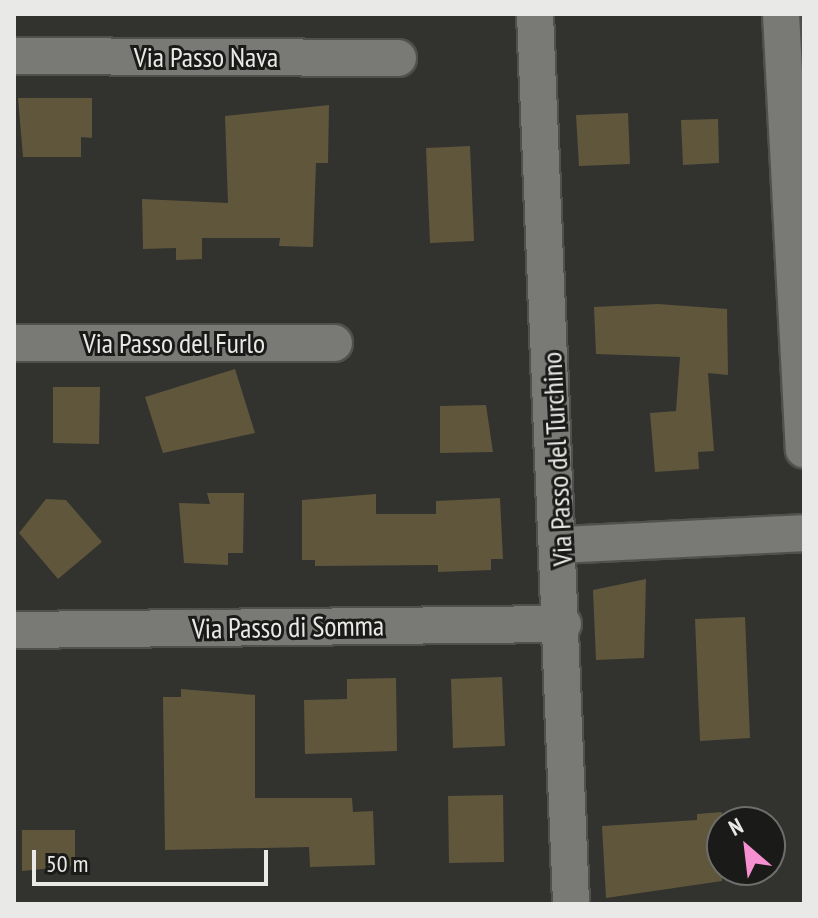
<!DOCTYPE html>
<html>
<head>
<meta charset="utf-8">
<style>
	body { margin:0 }
	#map { position:relative; width:818px; height:918px; overflow:hidden; background:#32332f; font-family:"PT Sans Narrow",sans-serif }
	div>[style] { position:absolute }
	[style*='--x'] { left:calc(var(--x)*1px); top:calc(var(--y)*1px); width:calc(var(--w)*1px); rotate:calc(var(--a)*1deg) }
	.building>* { inset:0; background:#5f563c }
	.roads { filter:drop-shadow(2px 0 #50514d) drop-shadow(-2px 0 #50514d) drop-shadow(0 2px #50514d) drop-shadow(0 -2px #50514d) }
	.minor>* { height:36px; margin:-18px; padding:0 18px; transform-origin:18px; border-radius:18px; background:#797a76 }
	span { translate:-50% -50%; white-space:nowrap; text-align:center; line-height:1.15; -webkit-text-stroke:6px #1a1b19; paint-order:stroke }
	.street-label { font-size:28px; color:#e9eae7 }
	.frame { position:absolute; inset:0; border:16px solid #e9eae7; pointer-events:none }
	.north { position:absolute; left:706px; top:806px; width:80px; height:80px; box-sizing:border-box; background:#1a1b19; border:2px solid #6d6e6b; border-radius:50%; rotate:332deg; font-size:22px; font-weight:700; line-height:32px; text-align:center; color:#e9eae7 }
	.north::after { content:''; display:block; margin:auto; width:28px; height:36px; background:#f690d0; clip-path:polygon(50% 0,100% 100%,50% 72%,0 100%) }
	.scale { position:absolute; left:32px; top:850px; width:236px; height:36px; box-sizing:border-box; border:4px solid #e9eae7; border-top:0; padding-left:10px; font-size:24px; line-height:28px; white-space:nowrap; color:#e9eae7; -webkit-text-stroke:6px #1a1b19; paint-order:stroke }
</style>
</head>
<body>
<div id="map">
	<div class="building">
		<div style="clip-path:polygon(18px 98px,92px 98px,92px 138px,81px 137px,81px 157px,23px 157px)"></div>
		<div style="clip-path:polygon(329px 105px,328px 163px,316px 163px,313px 247px,279px 246px,280px 238px,202px 238px,202px 259px,176px 260px,176px 248px,143px 249px,142px 199px,228px 203px,225px 116px)"></div>
		<div style="clip-path:polygon(628px 113px,630px 164px,579px 166px,576px 115px)"></div>
		<div style="clip-path:polygon(718px 119px,719px 163px,683px 165px,681px 120px)"></div>
		<div style="clip-path:polygon(470px 146px,474px 241px,430px 243px,426px 148px)"></div>
		<div style="clip-path:polygon(658px 304px,727px 309px,728px 375px,708px 373px,714px 451px,698px 452px,699px 469px,655px 472px,650px 413px,676px 411px,680px 357px,596px 354px,594px 307px)"></div>
		<div style="clip-path:polygon(235px 369px,255px 433px,163px 453px,145px 397px)"></div>
		<div style="clip-path:polygon(53px 387px,100px 387px,99px 444px,53px 443px)"></div>
		<div style="clip-path:polygon(486px 405px,493px 452px,440px 453px,440px 406px)"></div>
		<div style="clip-path:polygon(207px 493px,244px 493px,243px 553px,228px 553px,228px 565px,184px 563px,179px 503px,210px 504px)"></div>
		<div style="clip-path:polygon(376px 494px,376px 514px,436px 514px,436px 501px,500px 498px,503px 559px,491px 559px,491px 570px,438px 572px,438px 565px,315px 566px,315px 560px,302px 560px,302px 500px)"></div>
		<div style="clip-path:polygon(46px 499px,66px 500px,102px 542px,58px 579px,19px 533px)"></div>
		<div style="clip-path:polygon(646px 579px,644px 658px,596px 660px,593px 590px)"></div>
		<div style="clip-path:polygon(745px 617px,750px 738px,700px 741px,695px 619px)"></div>
		<div style="clip-path:polygon(502px 677px,505px 746px,453px 748px,451px 679px)"></div>
		<div style="clip-path:polygon(396px 678px,397px 751px,305px 754px,304px 700px,347px 699px,347px 679px)"></div>
		<div style="clip-path:polygon(181px 689px,255px 695px,255px 798px,352px 798px,353px 812px,373px 811px,375px 865px,310px 867px,309px 847px,165px 850px,163px 697px,181px 697px)"></div>
		<div style="clip-path:polygon(503px 795px,504px 862px,449px 863px,448px 796px)"></div>
		<div style="clip-path:polygon(722px 812px,722px 881px,606px 898px,602px 826px,697px 820px,697px 814px)"></div>
		<div style="clip-path:polygon(22px 830px,75px 830px,75px 866px,22px 871px)"></div>
	</div>
	<div class="roads">
		<div class="minor">
			<div style="--x:535;--y:14;--w:891;--a:87.68"></div>
			<div style="--x:781;--y:14;--w:436;--a:87"></div>
			<div style="--x:14;--y:56;--w:384;--a:0.3"></div>
			<div style="--x:14;--y:343;--w:320;--a:0"></div>
			<div style="--x:561;--y:545;--w:243;--a:-2.8"></div>
			<div style="--x:14;--y:630;--w:549;--a:-0.63"></div>
		</div>
	</div>
	<div class="street-label">
		<span style="left:206px;top:57px">Via Passo Nava</span>
		<span style="left:174px;top:343px">Via Passo del Furlo</span>
		<span style="left:557px;top:459px;rotate:-93deg">Via Passo del Turchino</span>
		<span style="left:288px;top:627px;rotate:-1deg">Via Passo di Somma</span>
	</div>
	<div class="frame"></div>
	<div class="north">N</div>
	<div class="scale">50 m</div>
</div>
</body>
</html>
